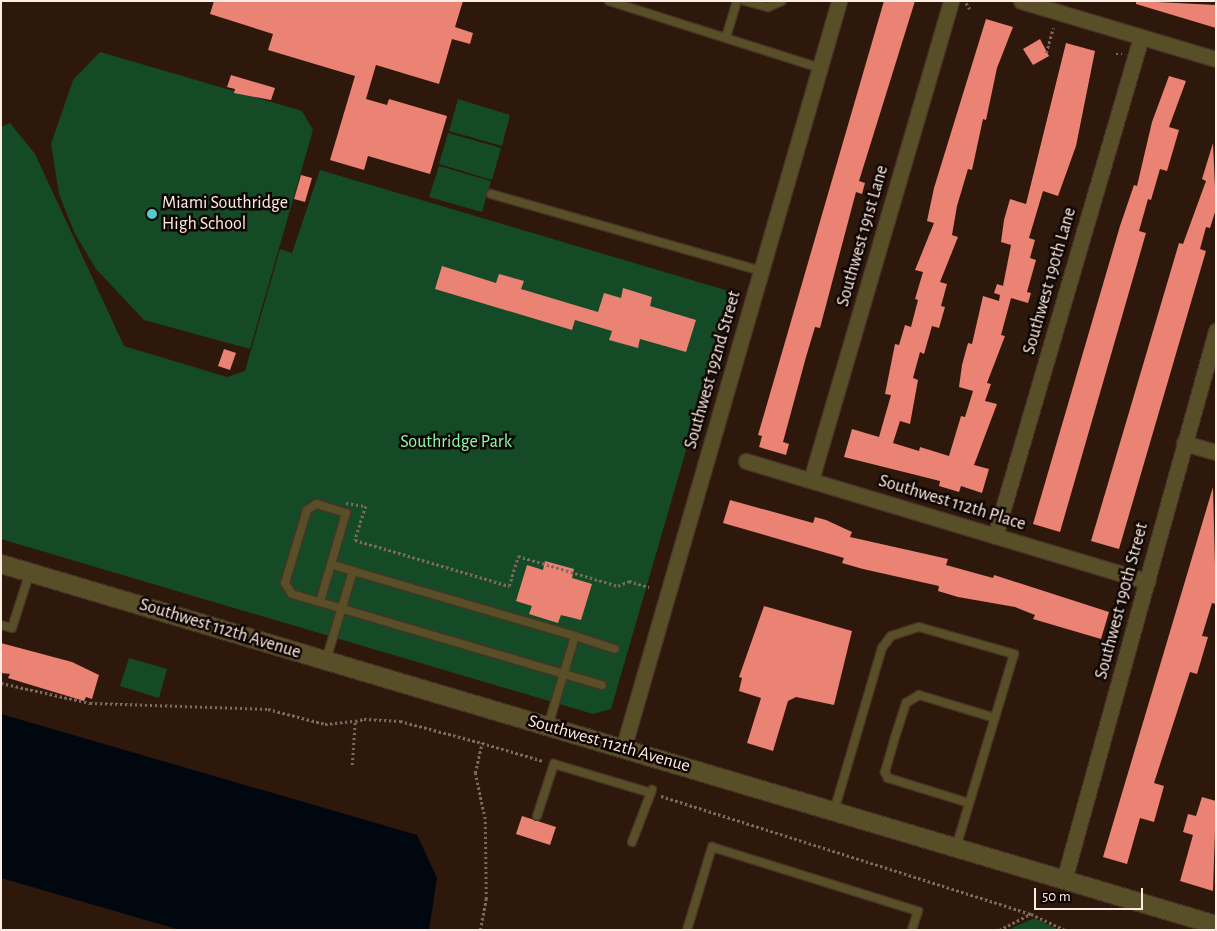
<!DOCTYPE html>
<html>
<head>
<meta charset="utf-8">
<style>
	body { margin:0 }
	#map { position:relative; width:1217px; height:931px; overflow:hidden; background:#2e180b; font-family:"Alegreya Sans",sans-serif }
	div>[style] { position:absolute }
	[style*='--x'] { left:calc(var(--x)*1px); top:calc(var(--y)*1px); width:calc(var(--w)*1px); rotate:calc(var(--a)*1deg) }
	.green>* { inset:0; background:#144b26 }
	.water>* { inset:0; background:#00070f }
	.building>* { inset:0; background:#ea8373 }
	.path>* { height:2.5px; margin-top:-1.25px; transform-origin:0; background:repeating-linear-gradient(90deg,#7d695d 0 2.5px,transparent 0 5px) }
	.roads { filter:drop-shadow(1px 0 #473225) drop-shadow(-1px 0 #473225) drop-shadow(0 1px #473225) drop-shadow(0 -1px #473225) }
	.service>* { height:8px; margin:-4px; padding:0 4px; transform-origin:4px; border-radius:4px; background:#584e27 }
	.minor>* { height:15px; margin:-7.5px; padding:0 7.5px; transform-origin:7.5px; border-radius:7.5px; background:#584e27 }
	.tertiary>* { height:18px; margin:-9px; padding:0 9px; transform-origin:9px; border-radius:9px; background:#584e27 }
	.dots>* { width:14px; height:14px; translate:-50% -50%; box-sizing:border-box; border:2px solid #0f0603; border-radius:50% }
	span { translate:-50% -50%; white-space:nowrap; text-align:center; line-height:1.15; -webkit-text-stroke:5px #0f0603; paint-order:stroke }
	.poi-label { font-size:18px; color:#fdede4 }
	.left { translate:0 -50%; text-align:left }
	.street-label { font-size:18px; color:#fdede4 }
	.park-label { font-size:18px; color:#88fda7 }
	.frame { position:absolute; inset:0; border:2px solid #fdede4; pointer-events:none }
	.scale { position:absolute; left:1034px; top:888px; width:109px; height:22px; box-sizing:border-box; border:2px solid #fdede4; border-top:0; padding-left:6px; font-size:15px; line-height:18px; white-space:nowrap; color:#fdede4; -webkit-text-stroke:4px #0f0603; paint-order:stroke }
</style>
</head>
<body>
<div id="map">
	<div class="green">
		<div style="clip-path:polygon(100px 52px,302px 111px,313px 130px,250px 349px,144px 320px,96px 269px,75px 234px,59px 194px,51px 144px,73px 80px)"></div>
		<div style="clip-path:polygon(458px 99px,510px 115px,502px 146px,449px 131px)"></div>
		<div style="clip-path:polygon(10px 123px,35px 154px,124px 346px,227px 377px,245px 371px,280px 249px,292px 253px,320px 170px,732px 292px,611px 709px,593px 714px,1px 539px,1px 127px)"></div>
		<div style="clip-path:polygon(448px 133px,501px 148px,492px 180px,439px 164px)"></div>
		<div style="clip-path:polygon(439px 166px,491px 181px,482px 212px,429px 197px)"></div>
		<div style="clip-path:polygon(129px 658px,167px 669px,159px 698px,120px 686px)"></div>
		<div style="clip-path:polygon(1035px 918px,1059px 930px,1009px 930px,1016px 926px)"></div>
	</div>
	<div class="water">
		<div style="clip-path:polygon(1px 714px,417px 835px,437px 878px,429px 930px,180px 930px,1px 878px)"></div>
	</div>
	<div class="building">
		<div style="clip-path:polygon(214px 1px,463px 1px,455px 27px,473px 33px,470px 44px,452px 39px,439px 84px,376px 65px,366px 99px,387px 105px,389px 99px,447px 116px,430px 174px,368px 156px,364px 170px,330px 160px,355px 76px,268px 50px,273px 34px,210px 14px)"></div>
		<div style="clip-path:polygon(884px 1px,915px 1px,859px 181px,865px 183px,862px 194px,856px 192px,820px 328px,815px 327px,806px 357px,783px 442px,789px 444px,786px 455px,759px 447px,762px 436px,758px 435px)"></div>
		<div style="clip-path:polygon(1136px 1px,1216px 5px,1216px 28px,1136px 4px)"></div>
		<div style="clip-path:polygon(986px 19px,1013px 27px,997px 68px,986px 120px,983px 119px,972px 170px,968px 169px,957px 206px,952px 235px,958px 237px,940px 282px,947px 284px,941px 306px,945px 307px,939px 328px,932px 326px,924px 354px,920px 352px,913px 378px,918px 380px,910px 424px,900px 421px,893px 443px,919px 451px,920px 447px,949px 456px,961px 416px,965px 417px,973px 391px,959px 387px,962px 365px,968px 343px,972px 344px,983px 296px,999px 301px,1000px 295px,994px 293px,997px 284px,1003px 286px,1011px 245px,1001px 242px,1004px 220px,1010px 199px,1026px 204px,1066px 43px,1095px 51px,1076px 146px,1058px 196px,1043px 191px,1029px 238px,1035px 240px,1030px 258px,1036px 260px,1027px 292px,1031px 293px,1028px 303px,1011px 298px,1001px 335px,1005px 336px,987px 383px,991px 384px,985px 401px,997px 404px,974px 465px,989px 469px,982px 493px,961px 486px,959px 492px,939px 486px,940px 481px,844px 457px,852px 429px,879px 437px,891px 395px,885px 394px,895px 344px,899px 345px,905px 325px,911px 327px,918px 300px,915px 299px,923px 272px,915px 270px,934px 223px,927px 221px,934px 188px)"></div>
		<div style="clip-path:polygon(1040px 39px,1049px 56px,1033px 65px,1023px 49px)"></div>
		<div style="clip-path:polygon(231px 75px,275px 88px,271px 100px,234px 93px,235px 89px,227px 87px)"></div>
		<div style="clip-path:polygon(1169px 76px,1186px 81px,1169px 127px,1179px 130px,1167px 171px,1160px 169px,1151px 200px,1148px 199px,1139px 231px,1146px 233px,1060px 532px,1033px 524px,1120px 226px,1134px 185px,1137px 186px,1152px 122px)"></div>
		<div style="clip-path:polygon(1213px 143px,1216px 209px,1210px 228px,1206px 227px,1200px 249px,1206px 251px,1119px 549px,1091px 541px,1179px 243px,1183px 244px,1206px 181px,1202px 179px)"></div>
		<div style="clip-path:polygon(301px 175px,312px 178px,305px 202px,294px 199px)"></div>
		<div style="clip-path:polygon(442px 266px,496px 283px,499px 274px,524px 281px,521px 289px,598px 312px,604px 293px,621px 298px,623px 288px,652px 297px,650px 306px,696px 320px,686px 352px,640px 339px,638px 348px,609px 340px,612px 331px,575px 320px,572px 330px,435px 289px)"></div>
		<div style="clip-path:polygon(224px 349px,236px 353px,230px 370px,218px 366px)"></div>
		<div style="clip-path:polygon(1213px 487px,1216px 604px,1212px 603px,1202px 636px,1208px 637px,1197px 674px,1190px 672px,1154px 783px,1164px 786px,1154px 822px,1140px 818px,1127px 864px,1103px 857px)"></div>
		<div style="clip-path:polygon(730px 500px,813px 523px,815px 517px,826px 520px,852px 532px,850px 537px,948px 559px,946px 565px,993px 578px,994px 575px,1109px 612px,1101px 639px,1033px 619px,1035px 615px,1015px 607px,958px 597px,938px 591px,939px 586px,863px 569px,842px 563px,844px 558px,723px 523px)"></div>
		<div style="clip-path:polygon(545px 561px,574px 569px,572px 578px,592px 584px,581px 620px,561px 615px,558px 623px,529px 614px,532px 606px,516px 601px,527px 565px,543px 570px)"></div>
		<div style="clip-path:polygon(764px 606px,852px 631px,834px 705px,796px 697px,788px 701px,773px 751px,747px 743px,761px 698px,739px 691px,742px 678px,739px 677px)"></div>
		<div style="clip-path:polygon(1px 643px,72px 662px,99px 675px,92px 699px,86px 697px,84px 701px,8px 678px,10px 674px,1px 673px)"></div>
		<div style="clip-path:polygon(1202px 797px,1216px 801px,1213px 891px,1180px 881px,1193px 835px,1183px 832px,1188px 814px,1196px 816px)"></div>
		<div style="clip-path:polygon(522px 816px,556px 827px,550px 845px,516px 834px)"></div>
	</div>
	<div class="path">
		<div style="--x:966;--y:3;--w:7;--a:56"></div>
		<div style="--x:1046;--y:53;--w:26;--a:-74"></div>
		<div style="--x:1116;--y:54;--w:6;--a:0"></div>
		<div style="--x:346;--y:503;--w:20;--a:9"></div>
		<div style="--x:366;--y:506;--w:36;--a:108"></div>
		<div style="--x:355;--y:540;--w:161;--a:16.6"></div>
		<div style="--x:509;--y:586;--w:31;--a:-73"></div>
		<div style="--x:518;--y:556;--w:104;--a:16.7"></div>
		<div style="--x:618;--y:586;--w:12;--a:-24"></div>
		<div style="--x:629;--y:581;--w:21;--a:17"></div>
		<div style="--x:1;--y:683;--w:91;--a:12.7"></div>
		<div style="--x:90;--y:703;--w:178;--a:1.9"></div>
		<div style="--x:268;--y:709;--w:59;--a:14.7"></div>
		<div style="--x:325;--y:724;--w:30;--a:-6"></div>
		<div style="--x:352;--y:765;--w:44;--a:-86.1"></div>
		<div style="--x:355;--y:721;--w:9;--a:-13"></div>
		<div style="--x:364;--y:719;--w:36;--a:3"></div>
		<div style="--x:400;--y:721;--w:85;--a:15"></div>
		<div style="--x:661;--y:796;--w:388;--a:17.7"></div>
		<div style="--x:480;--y:930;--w:32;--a:-79"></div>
		<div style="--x:486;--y:899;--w:80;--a:-90.7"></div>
		<div style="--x:485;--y:819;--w:47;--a:-102.3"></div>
		<div style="--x:475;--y:773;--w:31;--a:-77"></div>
		<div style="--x:482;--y:743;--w:64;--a:16.4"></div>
		<div style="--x:999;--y:930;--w:36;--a:-27"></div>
		<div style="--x:1031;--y:914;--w:38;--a:25"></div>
	</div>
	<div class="roads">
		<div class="service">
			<div style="--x:609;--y:1;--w:221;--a:17.6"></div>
			<div style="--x:745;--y:1;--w:24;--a:15"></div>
			<div style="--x:768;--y:7;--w:15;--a:-23"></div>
			<div style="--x:726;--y:37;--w:38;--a:-73"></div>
			<div style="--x:491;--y:194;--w:282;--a:15.9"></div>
			<div style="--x:331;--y:564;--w:23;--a:18"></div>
			<div style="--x:320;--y:602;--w:93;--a:-73.7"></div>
			<div style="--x:346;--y:513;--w:31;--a:-163"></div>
			<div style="--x:316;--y:504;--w:11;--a:146"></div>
			<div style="--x:307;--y:510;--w:76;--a:106.8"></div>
			<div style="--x:285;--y:583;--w:13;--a:58"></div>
			<div style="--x:292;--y:594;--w:323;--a:16.4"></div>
			<div style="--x:1;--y:625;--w:11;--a:15"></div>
			<div style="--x:12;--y:628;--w:59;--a:-72.2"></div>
			<div style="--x:575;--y:636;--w:42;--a:18"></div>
			<div style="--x:326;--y:660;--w:93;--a:-73.1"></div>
			<div style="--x:353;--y:571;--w:231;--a:16.3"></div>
			<div style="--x:575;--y:636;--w:94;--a:106.7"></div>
			<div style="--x:969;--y:803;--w:85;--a:-162.8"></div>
			<div style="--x:888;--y:778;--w:7;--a:-117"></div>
			<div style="--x:885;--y:772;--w:40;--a:-74"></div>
			<div style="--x:896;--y:734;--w:33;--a:-72"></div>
			<div style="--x:906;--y:703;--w:15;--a:-32"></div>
			<div style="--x:919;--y:695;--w:79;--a:16.8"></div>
			<div style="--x:834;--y:811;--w:170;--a:-73.6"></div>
			<div style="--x:882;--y:648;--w:15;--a:-53"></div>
			<div style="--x:891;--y:636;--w:29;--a:-18"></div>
			<div style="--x:919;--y:627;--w:99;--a:15.9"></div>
			<div style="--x:1014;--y:654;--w:202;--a:106.7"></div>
			<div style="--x:537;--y:816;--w:55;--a:-71.9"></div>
			<div style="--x:554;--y:764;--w:101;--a:16.6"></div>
			<div style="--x:632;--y:842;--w:56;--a:-69"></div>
			<div style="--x:687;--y:930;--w:87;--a:-73.2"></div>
			<div style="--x:712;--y:847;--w:216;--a:17.3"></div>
			<div style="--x:918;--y:911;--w:20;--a:108"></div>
		</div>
		<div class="minor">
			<div style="--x:1021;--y:1;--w:203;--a:16.6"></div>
			<div style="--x:1184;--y:443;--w:33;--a:16"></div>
			<div style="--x:746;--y:461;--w:419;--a:16.7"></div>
			<div style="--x:811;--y:480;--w:499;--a:-73.7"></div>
			<div style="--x:995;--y:536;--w:520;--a:-73.69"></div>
			<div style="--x:623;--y:749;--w:779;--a:-73.89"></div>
			<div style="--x:1064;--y:880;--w:570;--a:-74.52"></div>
		</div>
		<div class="tertiary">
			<div style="--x:1;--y:564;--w:1267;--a:16.55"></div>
		</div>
	</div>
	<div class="dots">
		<div style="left:152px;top:214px;background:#53cdc9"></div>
	</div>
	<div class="poi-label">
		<span class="left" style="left:162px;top:214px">Miami Southridge<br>High School</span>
	</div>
	<div class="street-label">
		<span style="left:863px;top:236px;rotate:-74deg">Southwest 191st Lane</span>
		<span style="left:1050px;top:281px;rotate:-74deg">Southwest 190th Lane</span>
		<span style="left:713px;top:370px;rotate:-74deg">Southwest 192nd Street</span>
		<span style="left:952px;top:503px;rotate:17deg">Southwest 112th Place</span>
		<span style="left:1122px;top:601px;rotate:-75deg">Southwest 190th Street</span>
		<span style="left:220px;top:629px;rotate:17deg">Southwest 112th Avenue</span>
		<span style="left:609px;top:744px;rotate:16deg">Southwest 112th Avenue</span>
	</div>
	<div class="park-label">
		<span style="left:456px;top:442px">Southridge Park</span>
	</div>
	<div class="frame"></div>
	<div class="scale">50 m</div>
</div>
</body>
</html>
